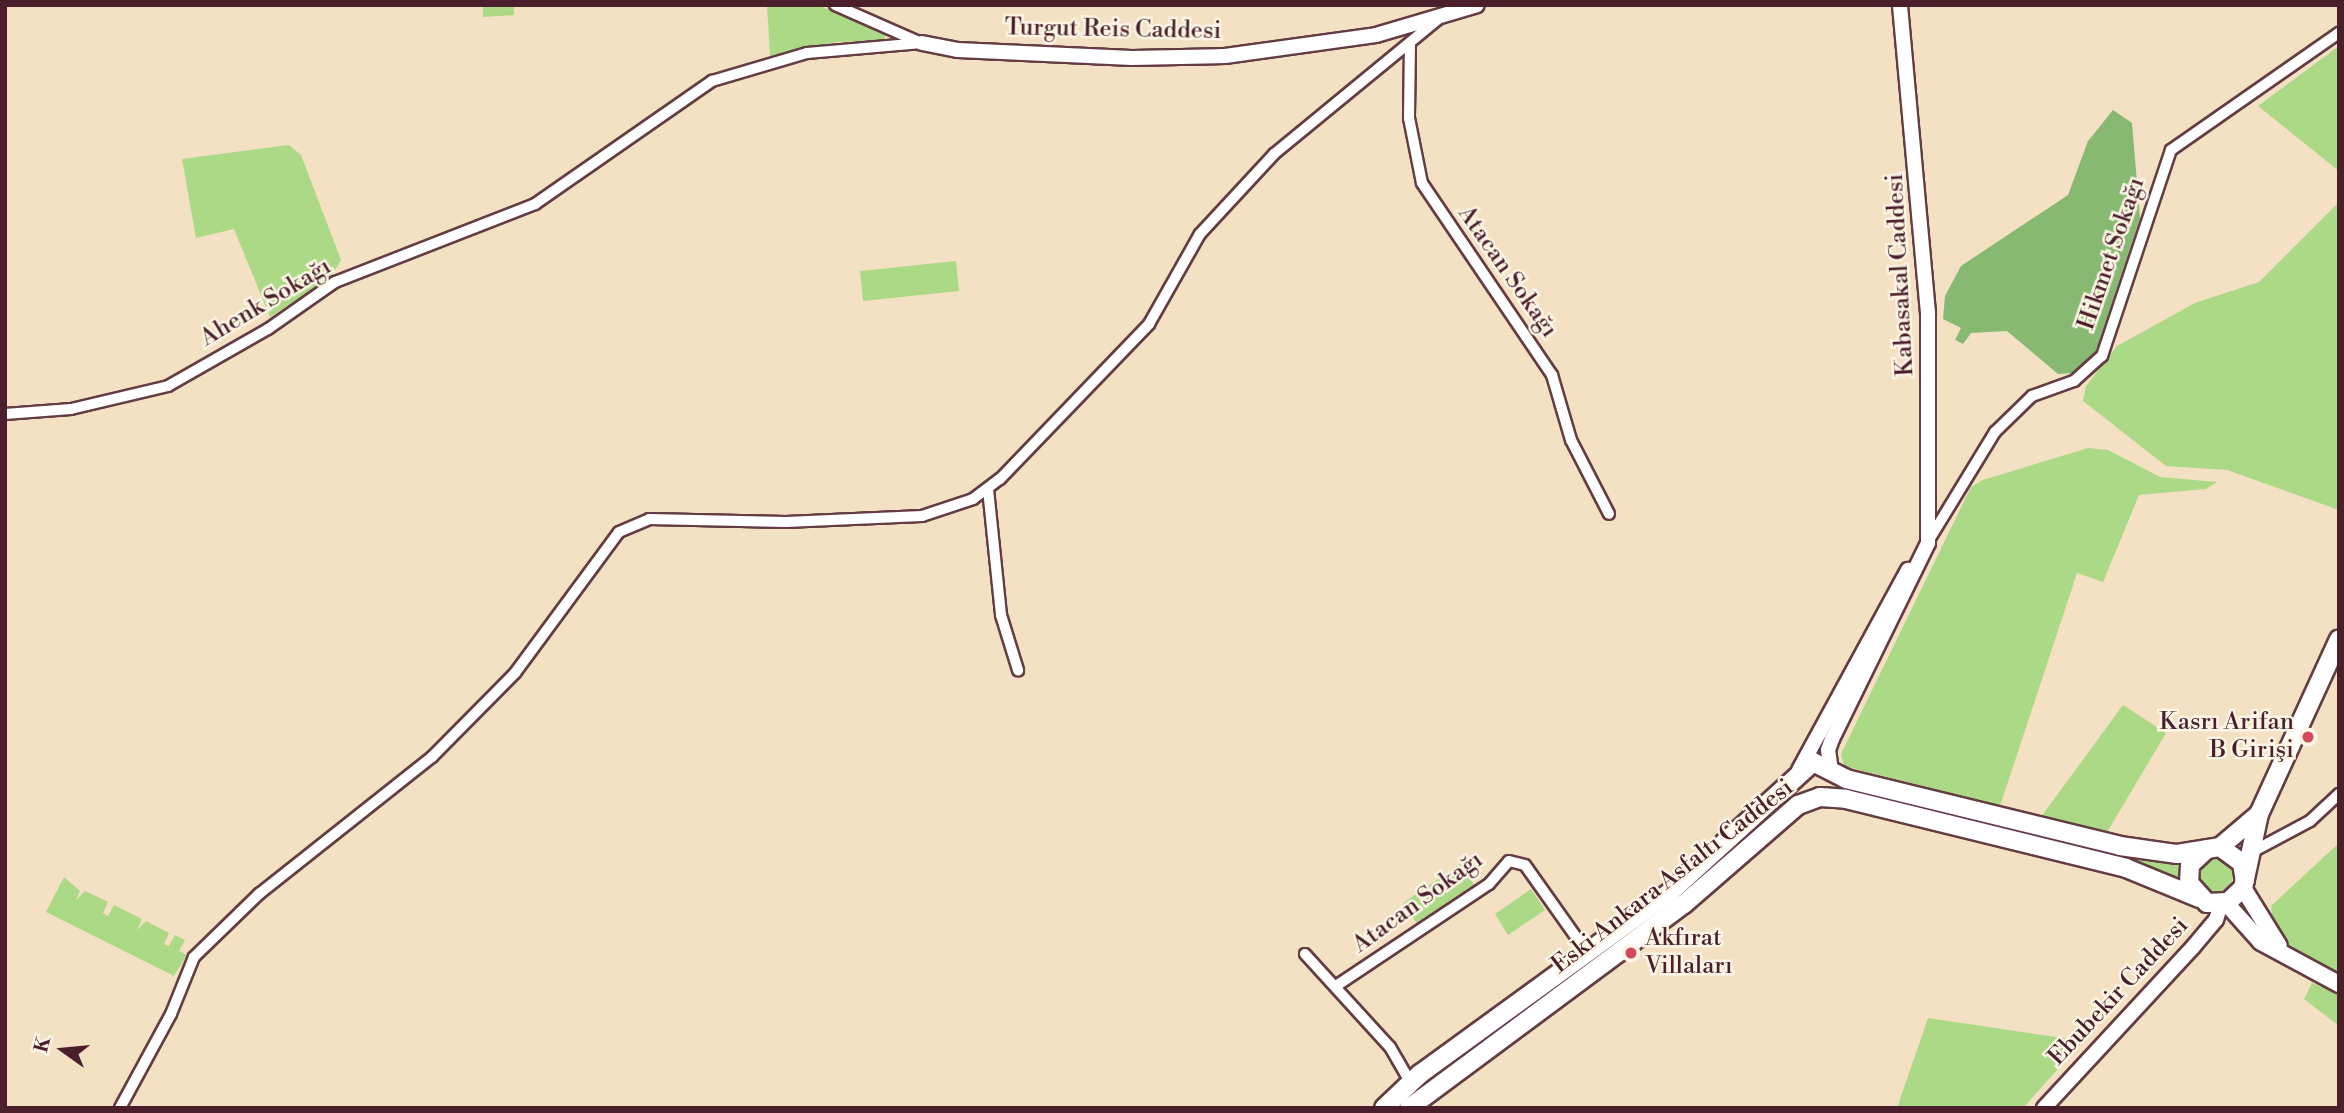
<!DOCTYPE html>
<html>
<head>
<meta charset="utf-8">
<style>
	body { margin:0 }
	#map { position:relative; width:2344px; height:1113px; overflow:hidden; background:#f4e0c3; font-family:"Libre Bodoni",serif }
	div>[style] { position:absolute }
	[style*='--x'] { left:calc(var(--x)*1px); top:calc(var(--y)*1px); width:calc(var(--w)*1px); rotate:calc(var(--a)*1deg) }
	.green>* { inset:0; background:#abd986 }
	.round { border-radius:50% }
	.forest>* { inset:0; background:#88b973 }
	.roads { filter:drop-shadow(2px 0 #643c42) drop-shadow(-2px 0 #643c42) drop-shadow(0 2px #643c42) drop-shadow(0 -2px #643c42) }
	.minor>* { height:10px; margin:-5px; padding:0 5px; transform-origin:5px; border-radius:5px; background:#fff }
	.tertiary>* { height:14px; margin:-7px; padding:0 7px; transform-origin:7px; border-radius:7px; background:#fff }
	.secondary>* { height:16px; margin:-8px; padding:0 8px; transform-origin:8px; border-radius:8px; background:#fff }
	.primary>* { height:18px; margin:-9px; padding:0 9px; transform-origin:9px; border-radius:9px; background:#fff }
	.dots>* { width:19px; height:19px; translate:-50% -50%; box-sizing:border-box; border:4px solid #fcf5e5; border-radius:50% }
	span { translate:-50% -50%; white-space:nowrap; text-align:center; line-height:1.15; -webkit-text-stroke:5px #fcf5e5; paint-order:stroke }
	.street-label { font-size:24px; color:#4a1f2b }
	.poi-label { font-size:24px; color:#4a1f2b }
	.right { translate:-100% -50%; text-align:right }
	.left { translate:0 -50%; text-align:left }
	.frame { position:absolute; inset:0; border:7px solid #4a1f2b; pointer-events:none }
	.north { position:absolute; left:28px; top:1015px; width:70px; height:70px; -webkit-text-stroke:5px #fcf5e5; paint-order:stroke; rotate:285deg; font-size:19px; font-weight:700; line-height:28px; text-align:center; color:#4a1f2b }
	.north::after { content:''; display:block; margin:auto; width:24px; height:32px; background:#4a1f2b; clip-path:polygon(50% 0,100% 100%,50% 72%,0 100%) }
</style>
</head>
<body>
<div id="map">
	<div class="green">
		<div style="clip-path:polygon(483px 5px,514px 5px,514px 15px,483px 17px)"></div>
		<div style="clip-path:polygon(767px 5px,818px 5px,885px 35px,885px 40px,836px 42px,770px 56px)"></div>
		<div style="clip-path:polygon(2339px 46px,2339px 171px,2258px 106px)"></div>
		<div style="clip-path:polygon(289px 145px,301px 155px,341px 260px,331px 277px,270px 317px,234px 229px,196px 238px,182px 159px)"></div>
		<div style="clip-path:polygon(2339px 202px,2339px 510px,2227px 470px,2166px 466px,2083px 401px,2086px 386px,2117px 346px,2195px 303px,2259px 282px)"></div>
		<div style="clip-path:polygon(956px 261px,959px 291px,863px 301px,860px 271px)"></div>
		<div style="clip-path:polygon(2088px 448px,2108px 450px,2160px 477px,2217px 482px,2206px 489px,2139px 495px,2103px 582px,2077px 573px,2000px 806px,1844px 766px,1841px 754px,1971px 487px,1983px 480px)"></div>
		<div style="clip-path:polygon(2123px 705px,2166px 733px,2106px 834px,2041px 817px)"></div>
		<div style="clip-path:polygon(1838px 783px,2127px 857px,2183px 861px,2181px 880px,2164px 871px,1836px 790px)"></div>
		<div style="clip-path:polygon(1792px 792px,1796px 799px,1697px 885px,1482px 1043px,1479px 1038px,1724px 853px)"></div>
		<div style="clip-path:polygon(2339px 843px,2339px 975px,2310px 963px,2284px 942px,2273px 924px,2271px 906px)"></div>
		<div class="round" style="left:2195px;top:856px;width:38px;height:38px"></div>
		<div style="clip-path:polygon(1460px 864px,1477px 889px,1420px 928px,1403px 903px)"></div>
		<div style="clip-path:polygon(64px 877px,80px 891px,76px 900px,85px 891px,108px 902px,103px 913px,108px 916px,114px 905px,142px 919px,137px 930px,146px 921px,169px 933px,164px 944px,169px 946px,175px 935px,185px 940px,179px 951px,187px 955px,174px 976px,46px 912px)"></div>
		<div style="clip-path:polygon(1531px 889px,1545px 910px,1508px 935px,1495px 914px)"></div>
		<div style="clip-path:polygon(2312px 983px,2339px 994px,2339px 1026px,2304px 999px)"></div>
		<div style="clip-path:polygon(1928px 1018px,2083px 1041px,2023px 1108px,1897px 1108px)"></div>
	</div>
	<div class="forest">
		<div style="clip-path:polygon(2113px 110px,2132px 123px,2140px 218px,2095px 354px,2072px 373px,2058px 374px,2007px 331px,1971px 333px,1963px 344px,1955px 340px,1961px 328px,1943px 319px,1945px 296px,1961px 266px,2068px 195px,2088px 141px)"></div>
	</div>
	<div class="roads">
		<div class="minor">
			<div style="--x:835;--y:5;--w:92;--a:23.8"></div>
			<div style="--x:1410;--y:44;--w:74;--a:90.8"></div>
			<div style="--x:1409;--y:118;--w:66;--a:78.7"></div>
			<div style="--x:1422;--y:183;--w:232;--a:55.9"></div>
			<div style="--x:1552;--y:375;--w:68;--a:73.7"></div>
			<div style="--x:1571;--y:440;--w:83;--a:62.8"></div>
			<div style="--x:5;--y:414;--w:66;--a:-4.3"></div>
			<div style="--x:71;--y:409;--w:100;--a:-13.3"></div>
			<div style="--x:168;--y:386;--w:115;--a:-29.7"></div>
			<div style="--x:268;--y:329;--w:82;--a:-35"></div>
			<div style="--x:335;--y:282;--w:215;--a:-21.3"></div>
			<div style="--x:535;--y:204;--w:216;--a:-34.8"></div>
			<div style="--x:712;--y:81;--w:99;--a:-16.4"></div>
			<div style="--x:807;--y:53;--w:115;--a:-5"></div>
			<div style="--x:988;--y:489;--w:127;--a:84.1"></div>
			<div style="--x:1001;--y:615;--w:58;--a:72.8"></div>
			<div style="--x:1929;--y:540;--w:127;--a:-58.6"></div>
			<div style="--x:1995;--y:432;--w:52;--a:-44.2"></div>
			<div style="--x:2032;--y:396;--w:45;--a:-19.7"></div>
			<div style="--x:2074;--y:381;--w:38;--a:-42"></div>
			<div style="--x:2102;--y:356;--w:217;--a:-71.5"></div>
			<div style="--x:2171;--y:150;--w:205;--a:-34.9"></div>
			<div style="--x:2250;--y:853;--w:68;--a:-28.1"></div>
			<div style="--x:2310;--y:821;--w:40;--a:-43"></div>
			<div style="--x:1305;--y:954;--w:126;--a:47.6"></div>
			<div style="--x:1390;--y:1047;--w:39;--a:60"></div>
			<div style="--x:1336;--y:986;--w:184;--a:-33.7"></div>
			<div style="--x:1489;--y:884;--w:30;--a:-49"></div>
			<div style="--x:1509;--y:861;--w:16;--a:14"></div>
			<div style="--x:1525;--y:865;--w:109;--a:54.7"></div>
			<div style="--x:120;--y:1108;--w:107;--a:-61.5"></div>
			<div style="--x:171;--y:1014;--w:61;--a:-68"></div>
			<div style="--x:194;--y:957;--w:91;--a:-44.1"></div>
			<div style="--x:259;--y:894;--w:221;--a:-38.4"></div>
			<div style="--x:432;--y:757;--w:118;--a:-45.3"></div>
			<div style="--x:515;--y:673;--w:175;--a:-53.6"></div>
			<div style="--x:619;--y:532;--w:33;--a:-23"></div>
			<div style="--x:649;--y:519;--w:137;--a:1.3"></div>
			<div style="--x:786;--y:522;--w:136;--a:-2.5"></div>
			<div style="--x:922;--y:516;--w:54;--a:-18.4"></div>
			<div style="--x:973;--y:499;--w:34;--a:-37"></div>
			<div style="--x:1000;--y:479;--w:215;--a:-46.1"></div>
			<div style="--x:1149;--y:324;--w:103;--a:-60.5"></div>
			<div style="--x:1200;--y:234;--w:109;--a:-47.2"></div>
			<div style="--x:1274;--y:154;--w:216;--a:-39.4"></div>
		</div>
		<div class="tertiary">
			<div style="--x:922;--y:43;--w:37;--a:11"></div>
			<div style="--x:958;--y:50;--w:174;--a:2.6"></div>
			<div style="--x:1132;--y:58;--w:93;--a:-1.2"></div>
			<div style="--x:1225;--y:56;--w:152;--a:-7.9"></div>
			<div style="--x:1376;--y:35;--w:105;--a:-16.5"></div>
			<div style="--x:1799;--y:770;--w:228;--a:-61.4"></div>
			<div style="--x:1831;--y:771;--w:21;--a:-98"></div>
			<div style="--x:1828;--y:750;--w:12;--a:-70"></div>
			<div style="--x:1832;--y:739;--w:218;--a:-63.9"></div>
			<div style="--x:1928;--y:543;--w:230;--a:-90"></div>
			<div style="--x:1928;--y:313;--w:309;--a:-95.2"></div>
			<div style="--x:2044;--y:1108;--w:219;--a:-47.2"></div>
			<div style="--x:2193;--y:947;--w:35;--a:-50"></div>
			<div style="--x:2216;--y:920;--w:17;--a:-73"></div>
		</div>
		<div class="secondary">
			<div style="--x:2243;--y:888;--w:68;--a:58.2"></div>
			<div style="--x:2226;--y:903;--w:52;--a:48.1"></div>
			<div style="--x:2261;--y:942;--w:89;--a:28.3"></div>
		</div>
		<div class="primary">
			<div style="--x:2220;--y:847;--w:51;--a:-40.2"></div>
			<div style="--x:2207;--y:849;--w:23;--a:137"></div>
			<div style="--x:2190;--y:865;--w:18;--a:93"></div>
			<div style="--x:2189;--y:883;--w:27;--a:48"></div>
			<div style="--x:2207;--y:903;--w:21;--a:-3"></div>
			<div style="--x:2228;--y:902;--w:21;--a:-43"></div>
			<div style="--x:2243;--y:888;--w:76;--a:-77.8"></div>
			<div style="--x:2259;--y:814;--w:192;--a:-65.4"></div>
			<div style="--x:1384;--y:1108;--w:50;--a:-43.4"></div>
			<div style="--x:1420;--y:1074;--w:306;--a:-36"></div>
			<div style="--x:1668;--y:894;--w:196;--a:-42.3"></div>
			<div style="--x:1813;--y:762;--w:37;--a:27"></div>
			<div style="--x:1846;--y:779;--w:282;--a:13.7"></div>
			<div style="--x:2120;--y:846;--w:58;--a:8"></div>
			<div style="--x:2177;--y:854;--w:44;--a:-9.2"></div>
			<div style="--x:2220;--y:847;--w:27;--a:36"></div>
			<div style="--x:2242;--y:863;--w:18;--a:81"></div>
			<div style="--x:1409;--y:1108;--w:342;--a:-36.6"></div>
			<div style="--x:1684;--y:904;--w:151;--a:-41"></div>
			<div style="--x:1798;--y:805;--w:23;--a:-20"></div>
			<div style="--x:1820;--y:797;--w:26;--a:4"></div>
			<div style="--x:1846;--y:799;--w:288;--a:13.8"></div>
			<div style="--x:2126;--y:868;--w:79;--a:22.3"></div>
		</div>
	</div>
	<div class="dots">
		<div style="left:2308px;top:737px;background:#d1495b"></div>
		<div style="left:1631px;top:953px;background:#d1495b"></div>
	</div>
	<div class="street-label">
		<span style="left:1113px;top:30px;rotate:1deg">Turgut Reis Caddesi</span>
		<span style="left:2112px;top:254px;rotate:-71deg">Hikmet Sokağı</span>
		<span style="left:1507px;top:272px;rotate:55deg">Atacan Sokağı</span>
		<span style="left:1901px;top:275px;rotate:-93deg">Kabasakal Caddesi</span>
		<span style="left:266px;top:303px;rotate:-31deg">Ahenk Sokağı</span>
		<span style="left:1673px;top:877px;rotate:-38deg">Eski Ankara Asfaltı Caddesi</span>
		<span style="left:1418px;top:903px;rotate:-36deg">Atacan Sokağı</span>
		<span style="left:2119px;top:992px;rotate:-47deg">Ebubekir Caddesi</span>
	</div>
	<div class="poi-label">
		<span class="right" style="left:2294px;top:737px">Kasrı Arifan<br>B Girişi</span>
		<span class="left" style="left:1645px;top:953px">Akfırat<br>Villaları</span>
	</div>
	<div class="frame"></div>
	<div class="north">K</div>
</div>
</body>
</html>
